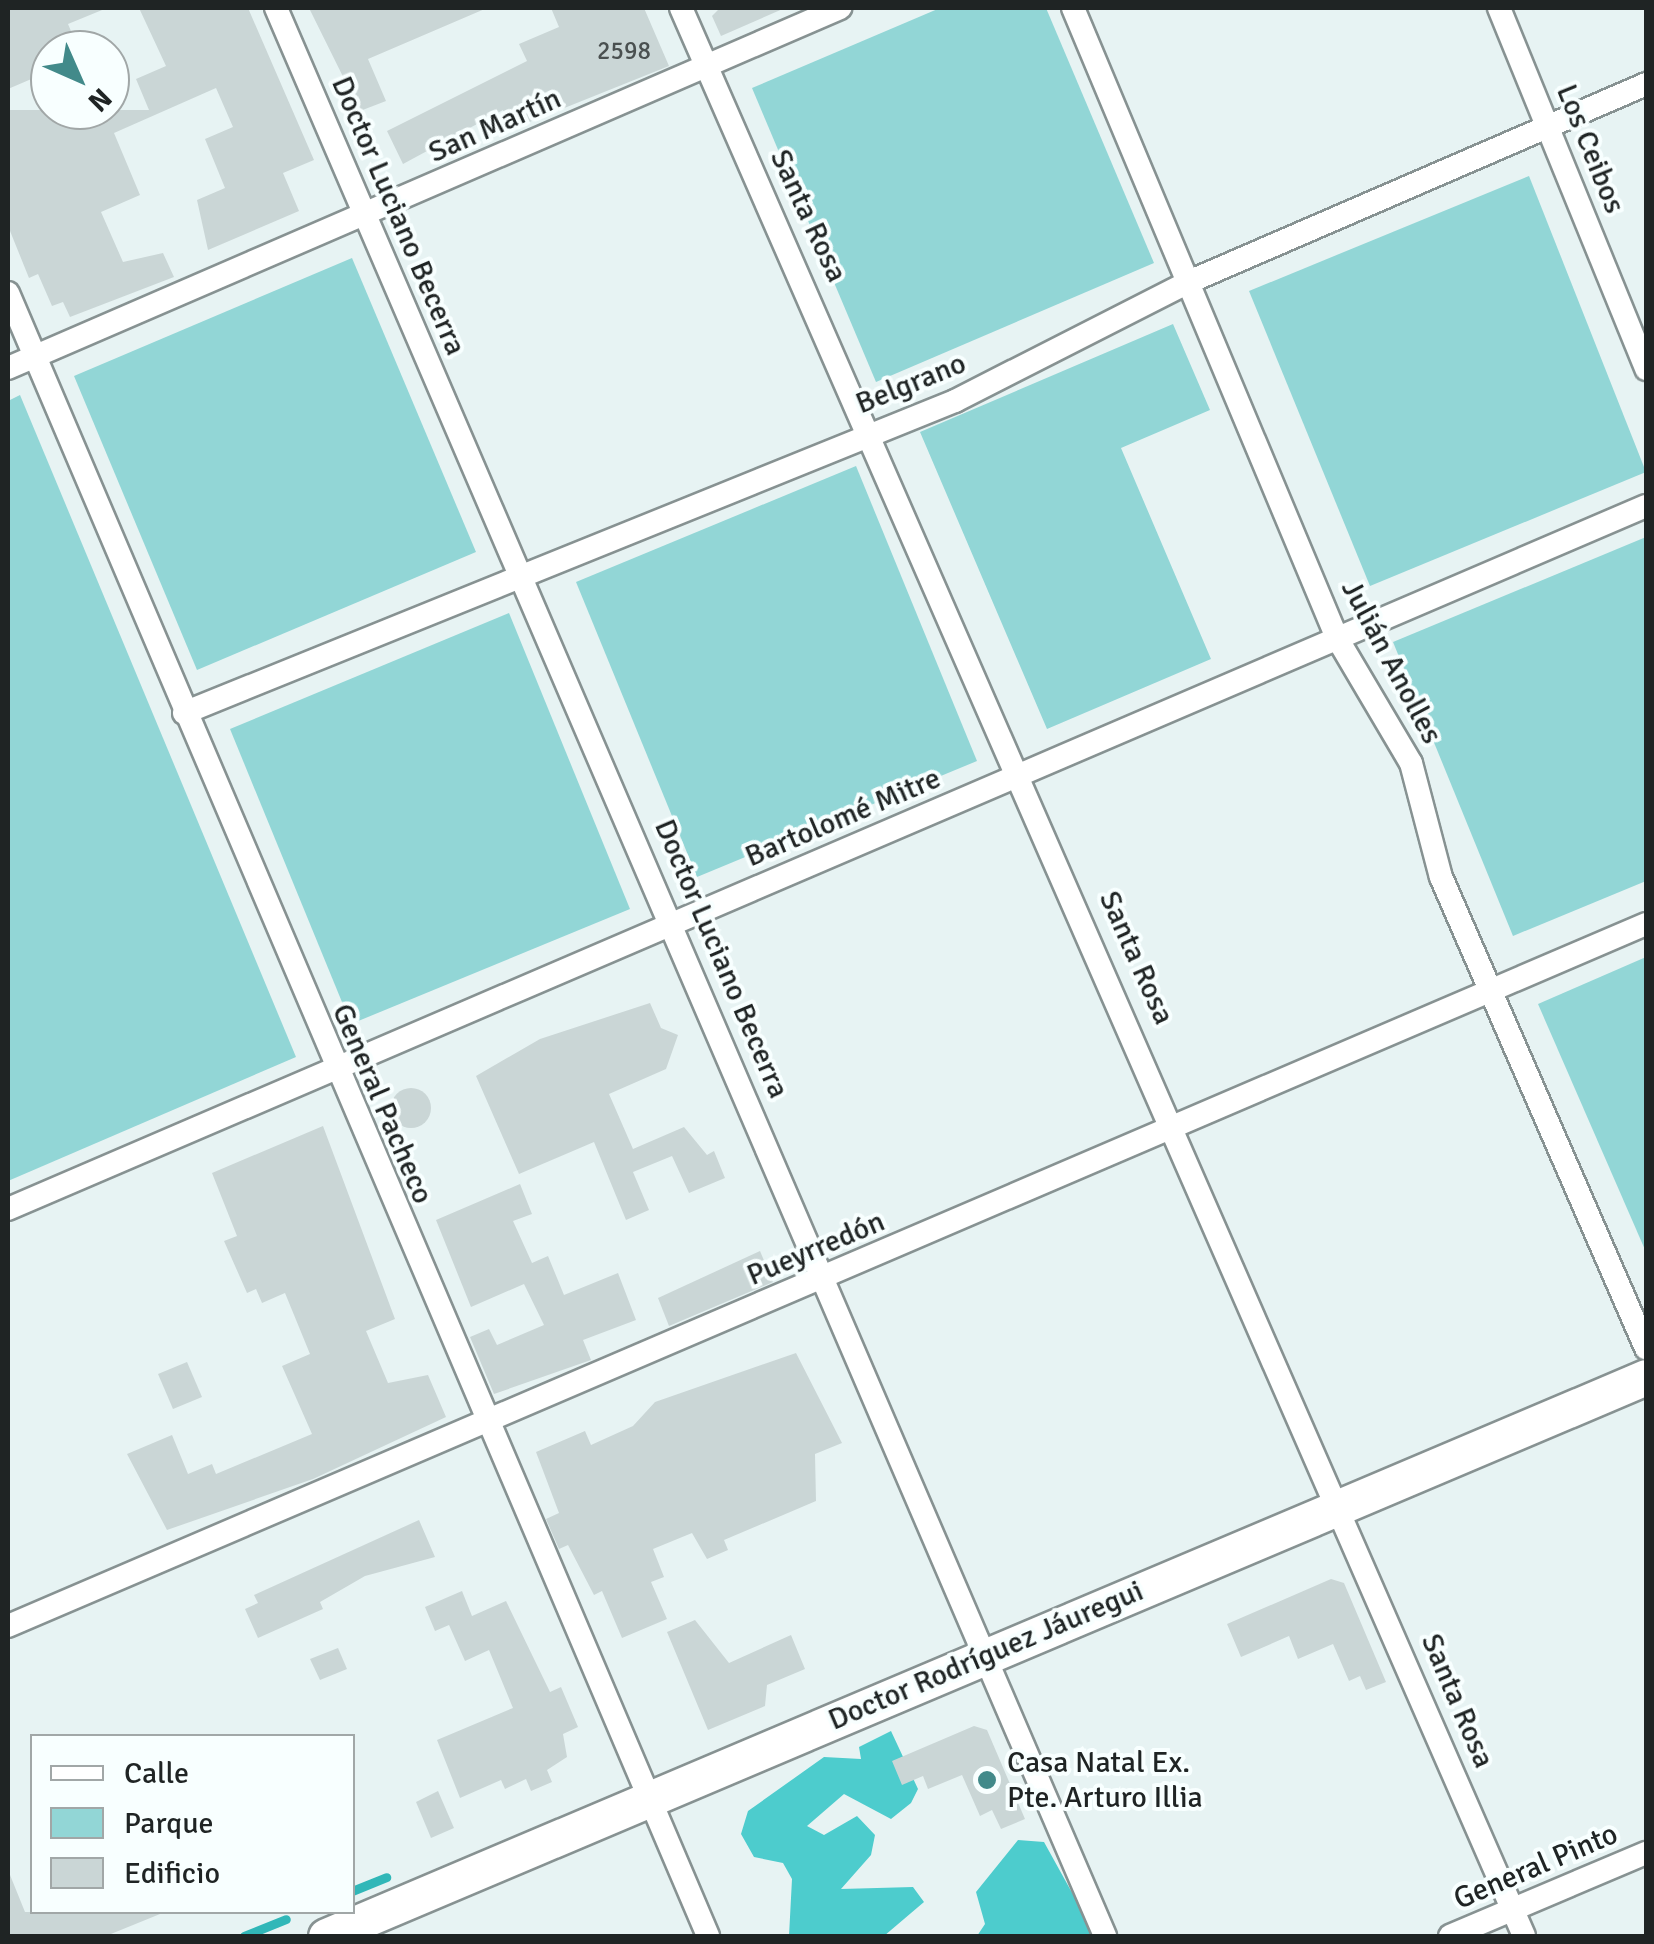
<!DOCTYPE html>
<html>
<head>
<meta charset="utf-8">
<style>
	body { margin:0 }
	#map { position:relative; width:1654px; height:1944px; overflow:hidden; background:#e7f3f3; font-family:Signika,sans-serif }
	div>[style] { position:absolute }
	[style*='--x'] { left:calc(var(--x)*1px); top:calc(var(--y)*1px); width:calc(var(--w)*1px); rotate:calc(var(--a)*1deg) }
	.green>* { inset:0; background:#92d6d6 }
	.forest>* { inset:0; background:#4dcccd }
	.stream>* { height:9px; margin:-4.5px; padding:0 4.5px; transform-origin:4.5px; border-radius:4.5px; background:#31b7b8 }
	.building>* { inset:0; background:#cad6d6 }
	.round { border-radius:50% }
	.roads { filter:drop-shadow(2px 0 #879292) drop-shadow(-2px 0 #879292) drop-shadow(0 2px #879292) drop-shadow(0 -2px #879292) }
	.street>* { height:22px; margin:-11px; padding:0 11px; transform-origin:11px; border-radius:11px; background:#fff }
	.primary>* { height:35px; margin:-17.5px; padding:0 17.5px; transform-origin:17.5px; border-radius:17.5px; background:#fff }
	.dots>* { width:28px; height:28px; translate:-50% -50%; box-sizing:border-box; border:5px solid #f8ffff; border-radius:50% }
	span { translate:-50% -50%; white-space:nowrap; text-align:center; line-height:1.15; -webkit-text-stroke:8px #f8ffff; paint-order:stroke }
	.number-label { font-size:25px; color:#4a5050 }
	.number-label span { -webkit-text-stroke-width:0 }
	.street-label { font-size:30px; color:#1f2424 }
	.poi-label { font-size:30px; color:#1f2424 }
	.left { translate:0 -50%; text-align:left }
	.frame { position:absolute; inset:0; border:10px solid #1f2424; pointer-events:none }
	.legend { position:absolute; left:30px; top:1734px; width:325px; height:180px; box-sizing:border-box; background:#f8ffff; border:2px solid #a1a7a7; margin:0; padding:12px 18px; list-style:none; font-size:30px; color:#1f2424 }
	.legend li { display:flex; align-items:center; gap:20px; height:50px }
	.legend b { width:50px; border:2px solid #a1a7a7 }
	.north { position:absolute; left:30px; top:30px; width:100px; height:100px; box-sizing:border-box; background:#f8ffff; border:2px solid #a1a7a7; border-radius:50%; rotate:135deg; font-size:28px; font-weight:700; line-height:40px; text-align:center; color:#1f2424 }
	.north::after { content:''; display:block; margin:auto; width:35px; height:45px; background:#428a8a; clip-path:polygon(50% 0,100% 100%,50% 72%,0 100%) }
</style>
</head>
<body>
<div id="map">
	<div class="green">
		<div style="clip-path:polygon(940px 8px,1046px 8px,1154px 263px,876px 382px,752px 88px)"></div>
		<div style="clip-path:polygon(1529px 176px,1646px 472px,1370px 586px,1249px 291px)"></div>
		<div style="clip-path:polygon(352px 258px,476px 552px,197px 670px,74px 376px)"></div>
		<div style="clip-path:polygon(1173px 324px,1210px 410px,1121px 448px,1211px 659px,1047px 729px,920px 432px)"></div>
		<div style="clip-path:polygon(20px 395px,296px 1057px,8px 1181px,8px 401px)"></div>
		<div style="clip-path:polygon(856px 466px,977px 761px,697px 877px,576px 582px)"></div>
		<div style="clip-path:polygon(1646px 537px,1646px 881px,1513px 936px,1393px 642px)"></div>
		<div style="clip-path:polygon(509px 613px,630px 909px,351px 1024px,230px 729px)"></div>
		<div style="clip-path:polygon(1646px 957px,1646px 1252px,1538px 1004px)"></div>
	</div>
	<div class="forest">
		<div style="clip-path:polygon(891px 1731px,918px 1789px,911px 1803px,891px 1819px,844px 1794px,807px 1826px,824px 1835px,857px 1816px,875px 1835px,871px 1855px,841px 1889px,913px 1887px,924px 1902px,884px 1936px,789px 1936px,792px 1879px,783px 1863px,754px 1857px,741px 1834px,748px 1811px,824px 1757px,861px 1759px,859px 1747px)"></div>
		<div style="clip-path:polygon(1018px 1840px,1044px 1842px,1096px 1936px,977px 1936px,985px 1924px,976px 1892px)"></div>
	</div>
	<div class="stream">
		<div style="--x:352;--y:1891;--w:37;--a:-22"></div>
		<div style="--x:244;--y:1936;--w:45;--a:-22"></div>
	</div>
	<div class="building">
		<div style="clip-path:polygon(8px 8px,107px 8px,68px 24px,79px 50px,50px 50px,50px 71px,8px 89px)"></div>
		<div style="clip-path:polygon(139px 8px,248px 8px,314px 160px,283px 173px,299px 211px,208px 250px,197px 200px,225px 188px,205px 139px,233px 127px,216px 88px,114px 133px,140px 195px,101px 212px,123px 262px,163px 253px,174px 277px,70px 317px,63px 302px,52px 306px,38px 274px,29px 278px,8px 226px,8px 110px,149px 110px,136px 79px,166px 66px)"></div>
		<div style="clip-path:polygon(309px 8px,487px 8px,368px 59px,386px 101px,360px 111px)"></div>
		<div style="clip-path:polygon(551px 8px,644px 8px,669px 66px,512px 129px,503px 110px,403px 164px,387px 131px,527px 61px,519px 44px,559px 27px)"></div>
		<div style="clip-path:polygon(720px 8px,785px 8px,721px 36px,712px 16px)"></div>
		<div style="clip-path:polygon(650px 1003px,661px 1028px,678px 1035px,666px 1069px,609px 1094px,633px 1149px,684px 1127px,707px 1155px,714px 1151px,725px 1178px,689px 1193px,672px 1156px,633px 1172px,649px 1210px,626px 1220px,594px 1142px,519px 1174px,476px 1076px,540px 1039px)"></div>
		<div class="round" style="left:391px;top:1088px;width:40px;height:40px"></div>
		<div style="clip-path:polygon(323px 1126px,395px 1319px,366px 1331px,388px 1383px,428px 1375px,446px 1417px,313px 1479px,167px 1530px,127px 1454px,172px 1435px,188px 1474px,212px 1464px,216px 1474px,312px 1434px,282px 1366px,310px 1354px,285px 1293px,262px 1303px,256px 1289px,247px 1293px,224px 1241px,237px 1236px,212px 1173px)"></div>
		<div style="clip-path:polygon(520px 1184px,532px 1214px,513px 1221px,532px 1263px,548px 1256px,564px 1295px,618px 1273px,636px 1320px,583px 1340px,591px 1360px,494px 1394px,470px 1337px,489px 1329px,497px 1345px,544px 1325px,524px 1284px,471px 1307px,436px 1220px)"></div>
		<div style="clip-path:polygon(760px 1251px,773px 1282px,669px 1326px,658px 1298px)"></div>
		<div style="clip-path:polygon(796px 1353px,842px 1443px,815px 1454px,816px 1501px,724px 1540px,728px 1550px,707px 1559px,692px 1533px,653px 1549px,664px 1577px,651px 1582px,667px 1619px,622px 1638px,602px 1591px,594px 1595px,568px 1545px,559px 1549px,546px 1519px,559px 1513px,536px 1452px,585px 1431px,591px 1445px,633px 1426px,655px 1402px)"></div>
		<div style="clip-path:polygon(187px 1362px,202px 1397px,173px 1409px,158px 1374px)"></div>
		<div style="clip-path:polygon(419px 1520px,435px 1557px,365px 1576px,320px 1602px,323px 1609px,258px 1638px,245px 1609px,258px 1603px,254px 1595px)"></div>
		<div style="clip-path:polygon(1331px 1579px,1344px 1583px,1386px 1682px,1366px 1690px,1360px 1676px,1349px 1681px,1333px 1644px,1298px 1659px,1289px 1636px,1241px 1657px,1227px 1624px)"></div>
		<div style="clip-path:polygon(462px 1591px,472px 1616px,506px 1601px,550px 1692px,561px 1687px,578px 1727px,563px 1734px,567px 1757px,547px 1770px,552px 1782px,531px 1791px,526px 1779px,505px 1789px,501px 1780px,460px 1798px,437px 1740px,513px 1708px,489px 1650px,465px 1661px,449px 1625px,435px 1631px,425px 1607px)"></div>
		<div style="clip-path:polygon(695px 1620px,729px 1663px,791px 1635px,805px 1669px,767px 1685px,765px 1706px,708px 1730px,667px 1632px)"></div>
		<div style="clip-path:polygon(338px 1648px,347px 1669px,320px 1680px,310px 1659px)"></div>
		<div style="clip-path:polygon(974px 1726px,987px 1730px,1025px 1819px,1001px 1829px,992px 1810px,980px 1816px,962px 1775px,928px 1789px,923px 1776px,902px 1785px,892px 1761px)"></div>
		<div style="clip-path:polygon(438px 1791px,454px 1828px,431px 1838px,416px 1802px)"></div>
		<div style="clip-path:polygon(8px 1870px,25px 1912px,165px 1912px,106px 1936px,8px 1936px)"></div>
	</div>
	<div class="roads">
		<div class="street">
			<div style="--x:276;--y:8;--w:2099;--a:66.73"></div>
			<div style="--x:681;--y:8;--w:2104;--a:66.38"></div>
			<div style="--x:1073;--y:8;--w:683;--a:67.26"></div>
			<div style="--x:1337;--y:638;--w:145;--a:59.4"></div>
			<div style="--x:1411;--y:763;--w:118;--a:75.3"></div>
			<div style="--x:1441;--y:877;--w:514;--a:66.48"></div>
			<div style="--x:1499;--y:8;--w:390;--a:67.8"></div>
			<div style="--x:8;--y:293;--w:1786;--a:66.92"></div>
			<div style="--x:8;--y:368;--w:907;--a:-23.4"></div>
			<div style="--x:184;--y:713;--w:832;--a:-22.03"></div>
			<div style="--x:955;--y:401;--w:265;--a:-27"></div>
			<div style="--x:1191;--y:281;--w:496;--a:-23.4"></div>
			<div style="--x:8;--y:1209;--w:1782;--a:-23.23"></div>
			<div style="--x:8;--y:1626;--w:1782;--a:-23.2"></div>
			<div style="--x:1450;--y:1936;--w:213;--a:-23"></div>
		</div>
		<div class="primary">
			<div style="--x:326;--y:1936;--w:1433;--a:-22.95"></div>
		</div>
	</div>
	<div class="dots">
		<div style="left:987px;top:1780px;background:#428a8a"></div>
	</div>
	<div class="number-label">
		<span style="left:624px;top:51px">2598</span>
	</div>
	<div class="street-label">
		<span style="left:495px;top:126px;rotate:-24deg">San Martín</span>
		<span style="left:1590px;top:149px;rotate:68deg">Los Ceibos</span>
		<span style="left:398px;top:216px;rotate:67deg">Doctor Luciano Becerra</span>
		<span style="left:808px;top:216px;rotate:65deg">Santa Rosa</span>
		<span style="left:911px;top:384px;rotate:-22deg">Belgrano</span>
		<span style="left:1391px;top:662px;rotate:62deg">Julián Anolles</span>
		<span style="left:843px;top:818px;rotate:-23deg">Bartolomé Mitre</span>
		<span style="left:1136px;top:958px;rotate:66deg">Santa Rosa</span>
		<span style="left:721px;top:959px;rotate:67deg">Doctor Luciano Becerra</span>
		<span style="left:382px;top:1104px;rotate:67deg">General Pacheco</span>
		<span style="left:816px;top:1249px;rotate:-23deg">Pueyrredón</span>
		<span style="left:986px;top:1656px;rotate:-23deg">Doctor Rodríguez Jáuregui</span>
		<span style="left:1457px;top:1701px;rotate:67deg">Santa Rosa</span>
		<span style="left:1536px;top:1867px;rotate:-23deg">General Pinto</span>
	</div>
	<div class="poi-label">
		<span class="left" style="left:1007px;top:1780px">Casa Natal Ex.<br>Pte. Arturo Illia</span>
	</div>
	<div class="frame"></div>
	<ul class="legend">
	<li><b style="height:12px;background:#fff"></b>Calle</li>
	<li><b style="height:28px;background:#92d6d6"></b>Parque</li>
	<li><b style="height:28px;background:#cad6d6"></b>Edificio</li>
	</ul>
	<div class="north">N</div>
</div>
</body>
</html>
